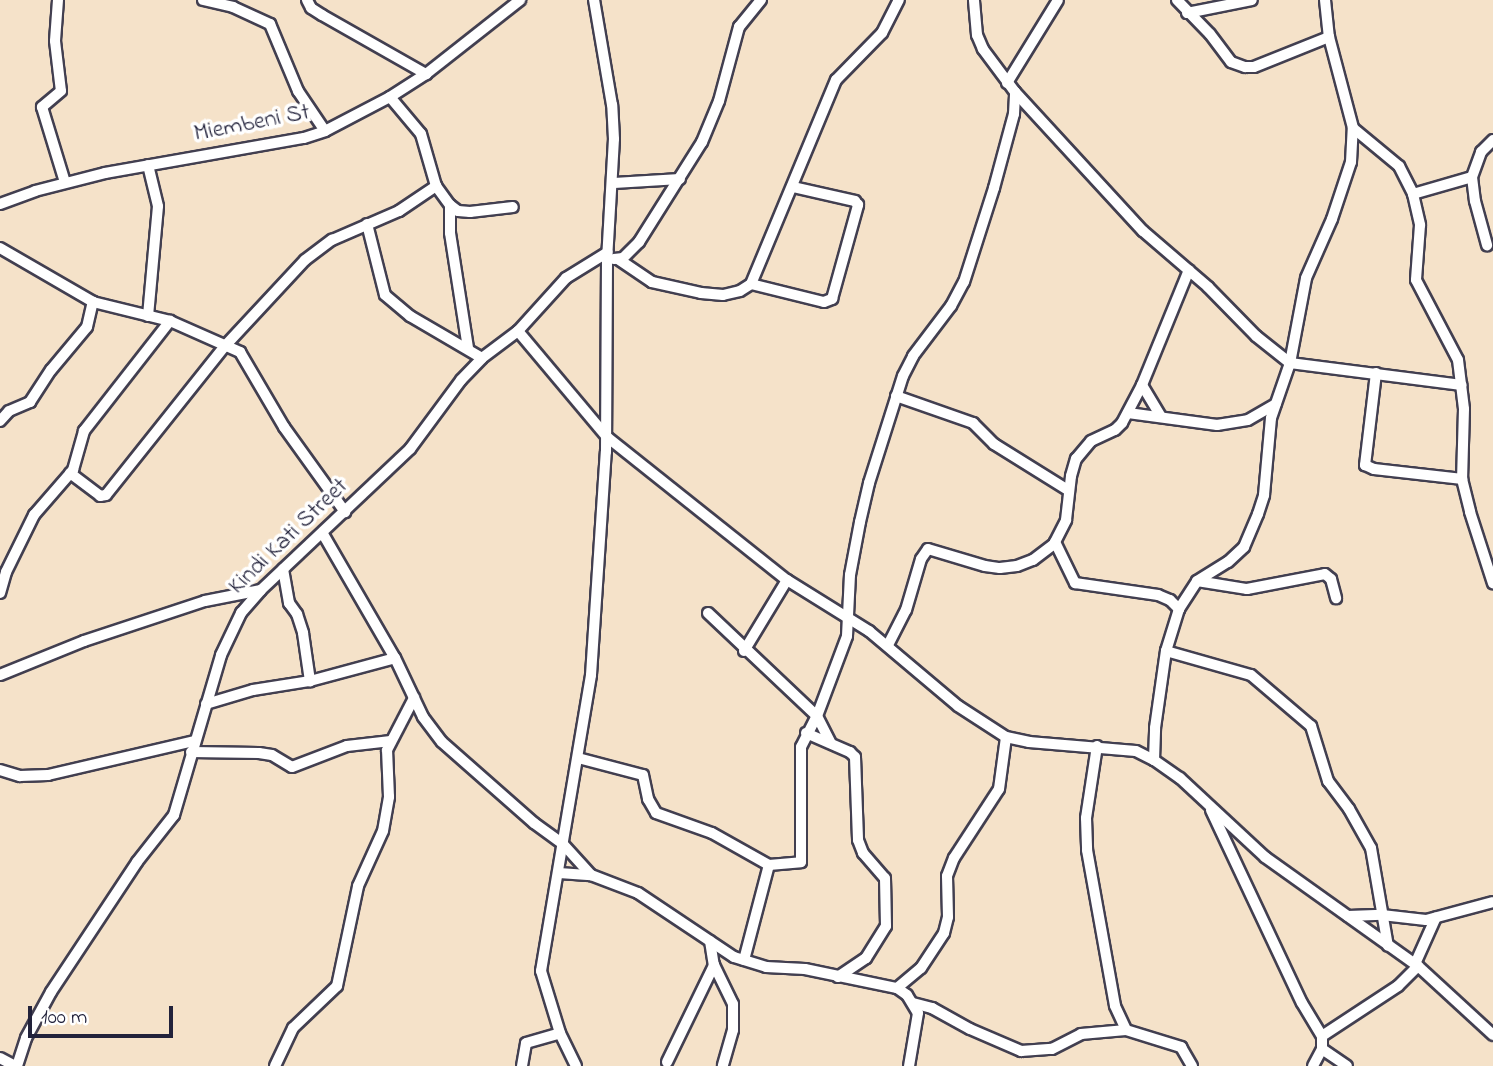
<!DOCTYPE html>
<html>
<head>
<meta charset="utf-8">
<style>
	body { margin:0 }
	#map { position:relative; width:1493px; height:1066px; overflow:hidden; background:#f5e2c9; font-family:"Indie Flower",sans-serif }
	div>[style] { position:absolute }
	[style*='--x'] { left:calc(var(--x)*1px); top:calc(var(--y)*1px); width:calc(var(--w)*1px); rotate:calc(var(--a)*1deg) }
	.roads { filter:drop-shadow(2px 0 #423f50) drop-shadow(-2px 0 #423f50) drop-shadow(0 2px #423f50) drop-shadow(0 -2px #423f50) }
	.minor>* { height:10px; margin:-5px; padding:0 5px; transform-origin:5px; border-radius:5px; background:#fff }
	span { translate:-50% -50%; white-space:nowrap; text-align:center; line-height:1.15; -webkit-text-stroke:7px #fff; paint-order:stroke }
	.street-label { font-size:24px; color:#22223b }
	.scale { position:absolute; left:28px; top:1006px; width:145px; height:32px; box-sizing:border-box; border:4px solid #22223b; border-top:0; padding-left:9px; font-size:21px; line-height:24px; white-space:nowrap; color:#22223b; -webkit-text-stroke:5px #fff; paint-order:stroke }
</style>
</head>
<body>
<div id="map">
	<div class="roads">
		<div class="minor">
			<div style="--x:58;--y:0;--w:41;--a:94.2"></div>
			<div style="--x:55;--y:41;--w:50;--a:83.2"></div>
			<div style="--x:61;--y:91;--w:25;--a:140"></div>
			<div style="--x:42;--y:107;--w:78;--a:73"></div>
			<div style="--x:203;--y:0;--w:31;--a:13"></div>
			<div style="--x:233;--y:7;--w:41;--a:24.7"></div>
			<div style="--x:270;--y:24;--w:73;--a:67.3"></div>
			<div style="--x:298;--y:91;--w:48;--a:56"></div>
			<div style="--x:307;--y:0;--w:9;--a:63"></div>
			<div style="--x:311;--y:8;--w:13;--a:32"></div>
			<div style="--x:322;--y:15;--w:120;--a:29.6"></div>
			<div style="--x:1177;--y:0;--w:47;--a:45.9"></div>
			<div style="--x:1210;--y:34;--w:35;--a:53"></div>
			<div style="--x:1231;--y:62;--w:15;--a:20"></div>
			<div style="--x:1245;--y:67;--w:9;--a:0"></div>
			<div style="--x:1254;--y:67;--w:81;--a:-21.8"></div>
			<div style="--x:1325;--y:0;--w:37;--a:84"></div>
			<div style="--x:1329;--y:37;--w:94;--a:75.2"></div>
			<div style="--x:1353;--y:128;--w:60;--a:39.6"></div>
			<div style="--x:1399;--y:166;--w:31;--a:63"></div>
			<div style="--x:1413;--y:194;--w:32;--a:77"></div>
			<div style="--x:1420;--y:225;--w:55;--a:94.2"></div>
			<div style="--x:1416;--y:280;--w:90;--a:62.3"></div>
			<div style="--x:1458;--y:360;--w:49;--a:83"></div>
			<div style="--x:1464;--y:409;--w:70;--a:91.6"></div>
			<div style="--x:1462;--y:479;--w:34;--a:76"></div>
			<div style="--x:1470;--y:512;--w:75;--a:72.1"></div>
			<div style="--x:1187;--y:13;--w:66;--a:-11.3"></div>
			<div style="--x:1007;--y:83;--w:97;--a:-58.4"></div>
			<div style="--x:1015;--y:92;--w:189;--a:47.4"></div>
			<div style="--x:1143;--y:231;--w:86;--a:40.7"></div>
			<div style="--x:1208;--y:287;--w:69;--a:45.6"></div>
			<div style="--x:1256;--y:336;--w:43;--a:38.5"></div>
			<div style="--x:1290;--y:363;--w:173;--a:7.3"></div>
			<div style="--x:390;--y:97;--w:48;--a:50"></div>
			<div style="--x:421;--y:134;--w:54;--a:73.9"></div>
			<div style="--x:436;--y:186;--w:24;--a:54"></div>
			<div style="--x:450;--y:205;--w:10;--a:37"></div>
			<div style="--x:458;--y:211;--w:12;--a:5"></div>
			<div style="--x:470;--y:212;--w:43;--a:-6.6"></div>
			<div style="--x:1472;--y:177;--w:24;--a:83"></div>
			<div style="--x:1475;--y:201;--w:46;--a:74.7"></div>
			<div style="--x:614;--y:183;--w:66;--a:-3.5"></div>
			<div style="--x:1413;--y:194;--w:61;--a:-16.1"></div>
			<div style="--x:1472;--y:177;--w:27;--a:-70"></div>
			<div style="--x:1481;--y:152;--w:17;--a:-45"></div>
			<div style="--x:0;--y:204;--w:37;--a:-20"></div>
			<div style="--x:35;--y:191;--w:72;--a:-14.4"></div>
			<div style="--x:105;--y:173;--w:202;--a:-10"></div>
			<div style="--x:304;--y:138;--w:22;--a:-18"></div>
			<div style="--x:325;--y:131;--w:73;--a:-27.6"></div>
			<div style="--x:390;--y:97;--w:43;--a:-32.6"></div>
			<div style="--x:426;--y:74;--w:120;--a:-38.2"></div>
			<div style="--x:450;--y:205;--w:28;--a:90"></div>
			<div style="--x:450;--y:233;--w:116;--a:81.1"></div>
			<div style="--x:367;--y:224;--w:73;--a:75.8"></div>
			<div style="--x:385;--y:295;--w:33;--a:40"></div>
			<div style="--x:410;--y:316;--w:83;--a:30.3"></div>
			<div style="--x:0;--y:248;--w:108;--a:30.1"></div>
			<div style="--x:93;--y:302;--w:79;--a:13.9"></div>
			<div style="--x:170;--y:321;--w:77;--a:23.9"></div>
			<div style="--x:240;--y:352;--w:87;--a:59.6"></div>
			<div style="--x:284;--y:427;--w:105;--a:54.3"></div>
			<div style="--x:614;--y:259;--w:9;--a:-6"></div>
			<div style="--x:623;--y:258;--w:23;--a:-45"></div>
			<div style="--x:639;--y:242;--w:118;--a:-57.8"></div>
			<div style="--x:702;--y:142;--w:44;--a:-67.5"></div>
			<div style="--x:719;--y:101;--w:77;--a:-74.9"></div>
			<div style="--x:739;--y:27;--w:35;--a:-51"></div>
			<div style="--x:618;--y:259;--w:41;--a:34.1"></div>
			<div style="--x:652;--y:282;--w:50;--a:12.7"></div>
			<div style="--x:701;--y:293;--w:22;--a:5"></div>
			<div style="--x:723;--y:295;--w:17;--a:-13"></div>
			<div style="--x:740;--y:291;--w:13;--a:-32"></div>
			<div style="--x:751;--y:284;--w:221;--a:-67.4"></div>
			<div style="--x:836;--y:80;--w:66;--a:-45.6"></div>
			<div style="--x:882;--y:33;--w:37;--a:-63"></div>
			<div style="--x:751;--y:284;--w:75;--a:13.9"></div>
			<div style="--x:824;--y:302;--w:9;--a:-21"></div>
			<div style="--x:832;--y:299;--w:98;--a:-74.5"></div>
			<div style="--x:858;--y:205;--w:5;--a:-127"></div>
			<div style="--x:855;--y:201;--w:64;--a:-167.3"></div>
			<div style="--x:148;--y:316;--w:110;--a:-84.8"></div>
			<div style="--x:158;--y:206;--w:42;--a:-103.7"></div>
			<div style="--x:518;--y:331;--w:138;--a:50"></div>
			<div style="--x:607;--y:437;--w:230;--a:38.5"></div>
			<div style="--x:787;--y:580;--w:97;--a:31.9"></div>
			<div style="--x:869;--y:631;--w:116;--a:40.1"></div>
			<div style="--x:958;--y:706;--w:57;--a:32.9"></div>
			<div style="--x:1006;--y:737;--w:24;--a:12"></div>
			<div style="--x:1029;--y:742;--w:107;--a:4.8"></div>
			<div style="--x:1136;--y:751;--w:20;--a:27"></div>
			<div style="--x:1154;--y:760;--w:32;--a:35"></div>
			<div style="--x:1180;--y:778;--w:116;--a:42.9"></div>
			<div style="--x:1265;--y:857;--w:188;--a:35.5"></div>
			<div style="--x:1418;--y:966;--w:102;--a:42.6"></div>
			<div style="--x:1376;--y:373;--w:93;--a:96.8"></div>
			<div style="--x:1365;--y:465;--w:10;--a:24"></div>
			<div style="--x:1374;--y:469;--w:89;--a:6.5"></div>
			<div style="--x:1142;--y:385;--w:37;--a:59"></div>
			<div style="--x:896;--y:396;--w:82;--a:19.3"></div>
			<div style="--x:973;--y:423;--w:30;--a:45"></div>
			<div style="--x:994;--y:444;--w:87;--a:31.9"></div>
			<div style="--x:1128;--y:413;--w:90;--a:7.7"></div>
			<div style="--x:1217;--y:425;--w:31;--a:-9"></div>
			<div style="--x:1248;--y:420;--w:32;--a:-30"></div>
			<div style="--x:0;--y:421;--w:13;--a:-48"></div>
			<div style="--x:9;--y:411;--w:23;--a:-23"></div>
			<div style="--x:30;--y:402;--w:38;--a:-57"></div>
			<div style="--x:51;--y:370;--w:56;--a:-50.1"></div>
			<div style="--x:87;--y:327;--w:26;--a:-77"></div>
			<div style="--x:70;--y:473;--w:38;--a:37"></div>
			<div style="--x:100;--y:496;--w:6;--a:-9"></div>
			<div style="--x:106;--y:495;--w:191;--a:-51.4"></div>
			<div style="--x:225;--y:346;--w:117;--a:-47.1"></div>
			<div style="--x:305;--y:260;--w:34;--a:-37"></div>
			<div style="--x:332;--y:240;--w:73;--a:-23.4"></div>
			<div style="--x:399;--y:211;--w:45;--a:-34"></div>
			<div style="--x:323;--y:534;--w:143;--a:59.9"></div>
			<div style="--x:395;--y:658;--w:65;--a:64.6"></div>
			<div style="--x:423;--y:717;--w:31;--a:53"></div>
			<div style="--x:442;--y:742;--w:123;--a:41.4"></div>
			<div style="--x:534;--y:823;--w:36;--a:36"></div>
			<div style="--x:563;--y:844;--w:42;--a:47.9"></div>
			<div style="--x:591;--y:875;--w:50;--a:21"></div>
			<div style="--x:638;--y:893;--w:115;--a:33.7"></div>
			<div style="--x:734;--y:957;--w:34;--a:17"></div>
			<div style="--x:766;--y:967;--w:39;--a:3"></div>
			<div style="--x:805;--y:969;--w:94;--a:11.7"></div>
			<div style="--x:897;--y:988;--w:12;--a:35"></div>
			<div style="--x:907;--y:995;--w:21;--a:59"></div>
			<div style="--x:918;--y:1013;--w:54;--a:99.6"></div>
			<div style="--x:1055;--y:542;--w:46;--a:64"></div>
			<div style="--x:1075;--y:583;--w:84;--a:8.2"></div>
			<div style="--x:1158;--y:595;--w:13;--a:23"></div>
			<div style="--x:1170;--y:600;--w:13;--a:45"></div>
			<div style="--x:283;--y:569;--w:35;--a:80"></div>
			<div style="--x:289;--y:603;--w:14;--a:54"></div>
			<div style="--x:297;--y:614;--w:20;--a:72"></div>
			<div style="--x:303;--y:633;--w:49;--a:81.7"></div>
			<div style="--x:1197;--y:581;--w:51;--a:9.1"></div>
			<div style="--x:1247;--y:589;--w:79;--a:-10.9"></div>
			<div style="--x:1325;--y:574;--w:8;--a:40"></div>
			<div style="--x:1331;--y:579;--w:20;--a:75"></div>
			<div style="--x:0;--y:593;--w:22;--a:-74"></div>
			<div style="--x:6;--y:572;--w:64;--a:-63.8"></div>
			<div style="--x:34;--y:515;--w:60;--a:-49.1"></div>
			<div style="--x:73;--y:470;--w:41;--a:-74.2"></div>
			<div style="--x:84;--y:431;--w:140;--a:-52"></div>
			<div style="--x:708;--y:613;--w:150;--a:43.4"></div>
			<div style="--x:817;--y:716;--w:30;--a:63"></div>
			<div style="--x:888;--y:645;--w:39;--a:-63"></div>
			<div style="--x:906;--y:610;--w:53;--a:-73.6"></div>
			<div style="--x:921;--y:559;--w:12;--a:-55"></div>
			<div style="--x:928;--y:549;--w:59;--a:16.6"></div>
			<div style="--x:985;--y:566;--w:15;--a:8"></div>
			<div style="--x:1000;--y:568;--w:17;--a:-7"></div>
			<div style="--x:1017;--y:566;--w:17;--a:-21"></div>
			<div style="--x:1033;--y:560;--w:26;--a:-37"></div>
			<div style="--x:1054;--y:544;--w:27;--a:-63"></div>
			<div style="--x:1066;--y:520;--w:44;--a:-83.5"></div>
			<div style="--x:1071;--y:476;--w:18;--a:-74"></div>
			<div style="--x:1076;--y:459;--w:23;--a:-50"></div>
			<div style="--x:1091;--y:441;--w:26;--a:-25"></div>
			<div style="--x:1115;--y:430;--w:10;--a:-45"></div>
			<div style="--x:1122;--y:423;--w:43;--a:-62.2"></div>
			<div style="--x:1142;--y:385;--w:124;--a:-67.8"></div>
			<div style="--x:744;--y:651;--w:83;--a:-58.8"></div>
			<div style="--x:1166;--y:651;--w:88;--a:15.8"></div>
			<div style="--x:1251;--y:675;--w:79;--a:40.4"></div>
			<div style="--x:1311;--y:726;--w:58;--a:72.8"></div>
			<div style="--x:1328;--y:781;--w:35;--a:53"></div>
			<div style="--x:1349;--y:809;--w:45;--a:60.6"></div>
			<div style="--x:1371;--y:848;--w:99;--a:80.2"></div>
			<div style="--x:0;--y:675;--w:91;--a:-22"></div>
			<div style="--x:84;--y:641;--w:127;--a:-18.3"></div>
			<div style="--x:205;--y:601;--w:57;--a:-11.1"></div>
			<div style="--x:206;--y:704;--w:49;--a:-16.6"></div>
			<div style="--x:253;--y:690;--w:58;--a:-9"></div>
			<div style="--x:310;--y:681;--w:88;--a:-15.1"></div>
			<div style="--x:806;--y:733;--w:48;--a:23.4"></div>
			<div style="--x:850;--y:752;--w:7;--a:45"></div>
			<div style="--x:855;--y:757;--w:83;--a:87.9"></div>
			<div style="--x:858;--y:840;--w:14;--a:69"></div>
			<div style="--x:863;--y:853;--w:33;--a:49"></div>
			<div style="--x:885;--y:878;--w:48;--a:88.8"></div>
			<div style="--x:886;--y:926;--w:38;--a:122"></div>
			<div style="--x:866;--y:958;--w:34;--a:146"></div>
			<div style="--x:1097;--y:746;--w:73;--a:98.7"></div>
			<div style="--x:1086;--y:818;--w:32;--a:88"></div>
			<div style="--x:1087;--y:850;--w:158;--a:79.8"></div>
			<div style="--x:1115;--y:1006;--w:26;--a:65"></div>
			<div style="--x:1126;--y:1030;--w:58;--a:17.2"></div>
			<div style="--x:1181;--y:1047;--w:22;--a:60"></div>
			<div style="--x:191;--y:752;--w:68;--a:0.8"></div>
			<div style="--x:259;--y:753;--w:13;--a:9"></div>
			<div style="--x:272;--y:755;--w:23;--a:31"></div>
			<div style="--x:292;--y:767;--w:59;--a:-20.9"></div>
			<div style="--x:347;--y:746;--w:44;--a:-6.5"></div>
			<div style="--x:578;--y:758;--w:67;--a:14.7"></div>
			<div style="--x:643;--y:775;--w:25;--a:78"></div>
			<div style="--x:648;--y:799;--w:16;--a:60"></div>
			<div style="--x:656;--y:813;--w:59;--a:19.7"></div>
			<div style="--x:712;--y:833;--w:65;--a:29.3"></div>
			<div style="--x:1154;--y:760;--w:32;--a:-88"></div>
			<div style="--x:1155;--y:728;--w:78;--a:-81.9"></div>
			<div style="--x:1166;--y:651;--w:44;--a:-72.8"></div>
			<div style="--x:1179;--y:609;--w:33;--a:-57"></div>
			<div style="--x:1197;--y:581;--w:36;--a:-32"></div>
			<div style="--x:1228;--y:562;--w:22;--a:-43"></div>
			<div style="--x:1244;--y:547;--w:36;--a:-67"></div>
			<div style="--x:1258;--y:514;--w:20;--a:-72"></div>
			<div style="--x:1264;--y:495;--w:77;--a:-84.8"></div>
			<div style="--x:1271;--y:418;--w:58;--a:-70.9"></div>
			<div style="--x:1290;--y:363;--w:86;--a:-79.3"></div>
			<div style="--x:1306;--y:278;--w:64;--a:-66.2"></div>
			<div style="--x:1332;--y:219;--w:60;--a:-71.6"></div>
			<div style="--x:1351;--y:162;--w:34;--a:-87"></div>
			<div style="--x:0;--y:770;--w:21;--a:17"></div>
			<div style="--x:20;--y:776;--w:28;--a:-2"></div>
			<div style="--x:48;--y:775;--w:150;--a:-13.1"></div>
			<div style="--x:1211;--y:810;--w:213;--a:64.8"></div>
			<div style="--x:1302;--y:1003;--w:39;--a:59"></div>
			<div style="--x:1322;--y:1036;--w:13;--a:90"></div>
			<div style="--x:1322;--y:1049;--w:19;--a:118"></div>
			<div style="--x:559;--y:873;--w:32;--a:4"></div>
			<div style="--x:1348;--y:916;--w:34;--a:-2"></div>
			<div style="--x:1382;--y:915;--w:44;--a:6.5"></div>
			<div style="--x:1426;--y:920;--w:69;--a:-15"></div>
			<div style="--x:710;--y:941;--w:24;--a:81"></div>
			<div style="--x:714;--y:965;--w:43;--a:64"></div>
			<div style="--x:733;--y:1004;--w:26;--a:90"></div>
			<div style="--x:733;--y:1030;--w:37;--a:106"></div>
			<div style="--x:744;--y:960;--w:98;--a:-75.3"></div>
			<div style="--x:769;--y:865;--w:32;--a:-5"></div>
			<div style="--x:801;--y:862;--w:115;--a:-90"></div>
			<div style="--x:801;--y:747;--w:35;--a:-63"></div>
			<div style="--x:817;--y:716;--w:85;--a:-69.4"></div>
			<div style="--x:847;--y:636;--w:61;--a:-87.2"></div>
			<div style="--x:850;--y:575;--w:54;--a:-79.3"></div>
			<div style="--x:860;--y:522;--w:40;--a:-77"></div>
			<div style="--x:869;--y:483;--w:112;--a:-72.4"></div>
			<div style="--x:903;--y:376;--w:22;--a:-63"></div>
			<div style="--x:913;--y:356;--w:63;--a:-52.8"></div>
			<div style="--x:951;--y:306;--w:27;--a:-62"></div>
			<div style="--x:964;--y:282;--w:99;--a:-72.3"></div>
			<div style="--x:994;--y:188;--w:77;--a:-74.9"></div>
			<div style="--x:1014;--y:114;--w:22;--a:-87"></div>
			<div style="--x:1015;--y:92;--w:54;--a:-126.7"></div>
			<div style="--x:983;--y:49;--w:15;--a:-113"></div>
			<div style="--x:977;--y:35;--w:35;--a:-95"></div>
			<div style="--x:1415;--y:964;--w:51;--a:-65.9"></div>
			<div style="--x:897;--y:988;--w:31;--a:-40"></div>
			<div style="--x:921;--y:968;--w:42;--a:-56.7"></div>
			<div style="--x:944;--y:933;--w:16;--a:-76"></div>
			<div style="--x:948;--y:917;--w:41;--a:-91.4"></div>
			<div style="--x:947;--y:876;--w:19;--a:-69"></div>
			<div style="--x:954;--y:858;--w:82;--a:-56.9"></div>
			<div style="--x:999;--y:789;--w:52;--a:-82.3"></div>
			<div style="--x:913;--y:1003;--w:20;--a:15"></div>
			<div style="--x:932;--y:1008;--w:43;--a:28.9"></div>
			<div style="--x:970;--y:1029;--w:56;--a:23.3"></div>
			<div style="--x:1021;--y:1051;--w:31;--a:-4"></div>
			<div style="--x:1052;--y:1049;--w:33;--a:-27"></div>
			<div style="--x:1081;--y:1034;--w:45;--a:-5.1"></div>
			<div style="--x:1322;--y:1036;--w:91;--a:-33.3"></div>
			<div style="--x:1398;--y:986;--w:28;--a:-45"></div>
			<div style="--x:1322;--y:1049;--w:30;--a:34"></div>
			<div style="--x:0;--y:1058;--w:17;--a:28"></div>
			<div style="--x:667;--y:1062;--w:108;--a:-64.1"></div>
			<div style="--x:17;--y:1066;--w:29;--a:-72"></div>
			<div style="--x:26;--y:1038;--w:52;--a:-61.5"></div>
			<div style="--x:51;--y:992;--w:156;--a:-56.5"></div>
			<div style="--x:137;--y:862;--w:60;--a:-51.8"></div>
			<div style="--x:174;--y:815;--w:167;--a:-73.6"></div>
			<div style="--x:221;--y:655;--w:47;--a:-64.5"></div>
			<div style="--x:241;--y:613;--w:30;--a:-49"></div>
			<div style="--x:261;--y:590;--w:205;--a:-43.4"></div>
			<div style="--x:410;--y:449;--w:86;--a:-53.5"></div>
			<div style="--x:461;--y:380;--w:30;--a:-46"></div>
			<div style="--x:482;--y:358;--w:45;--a:-36.9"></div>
			<div style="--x:518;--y:331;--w:72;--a:-47.8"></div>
			<div style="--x:566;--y:278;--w:49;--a:-31.8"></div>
			<div style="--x:275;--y:1066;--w:42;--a:-64.7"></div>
			<div style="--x:293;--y:1028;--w:61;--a:-43.7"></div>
			<div style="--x:337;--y:986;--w:102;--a:-78.1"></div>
			<div style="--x:358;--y:886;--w:60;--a:-65.6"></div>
			<div style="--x:383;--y:831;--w:35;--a:-80"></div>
			<div style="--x:389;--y:797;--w:47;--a:-92.4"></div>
			<div style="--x:387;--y:750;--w:59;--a:-62.6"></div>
			<div style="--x:522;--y:1066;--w:23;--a:-80"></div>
			<div style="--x:526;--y:1043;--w:35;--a:-16"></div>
			<div style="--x:576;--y:1066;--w:37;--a:-116"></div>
			<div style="--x:560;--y:1033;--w:65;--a:-107"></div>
			<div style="--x:541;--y:971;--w:300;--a:-80.4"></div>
			<div style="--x:591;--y:675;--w:224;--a:-86.2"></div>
			<div style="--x:606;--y:452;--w:192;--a:-89.7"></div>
			<div style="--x:607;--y:260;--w:121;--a:-86.7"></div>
			<div style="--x:614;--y:139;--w:34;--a:-93"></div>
			<div style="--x:612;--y:105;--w:107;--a:-99.7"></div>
		</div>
	</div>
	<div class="street-label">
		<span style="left:252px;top:124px;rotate:-11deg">Miembeni St</span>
		<span style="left:289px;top:537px;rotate:-44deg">Kindi Kati Street</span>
	</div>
	<div class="scale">100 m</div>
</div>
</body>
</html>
